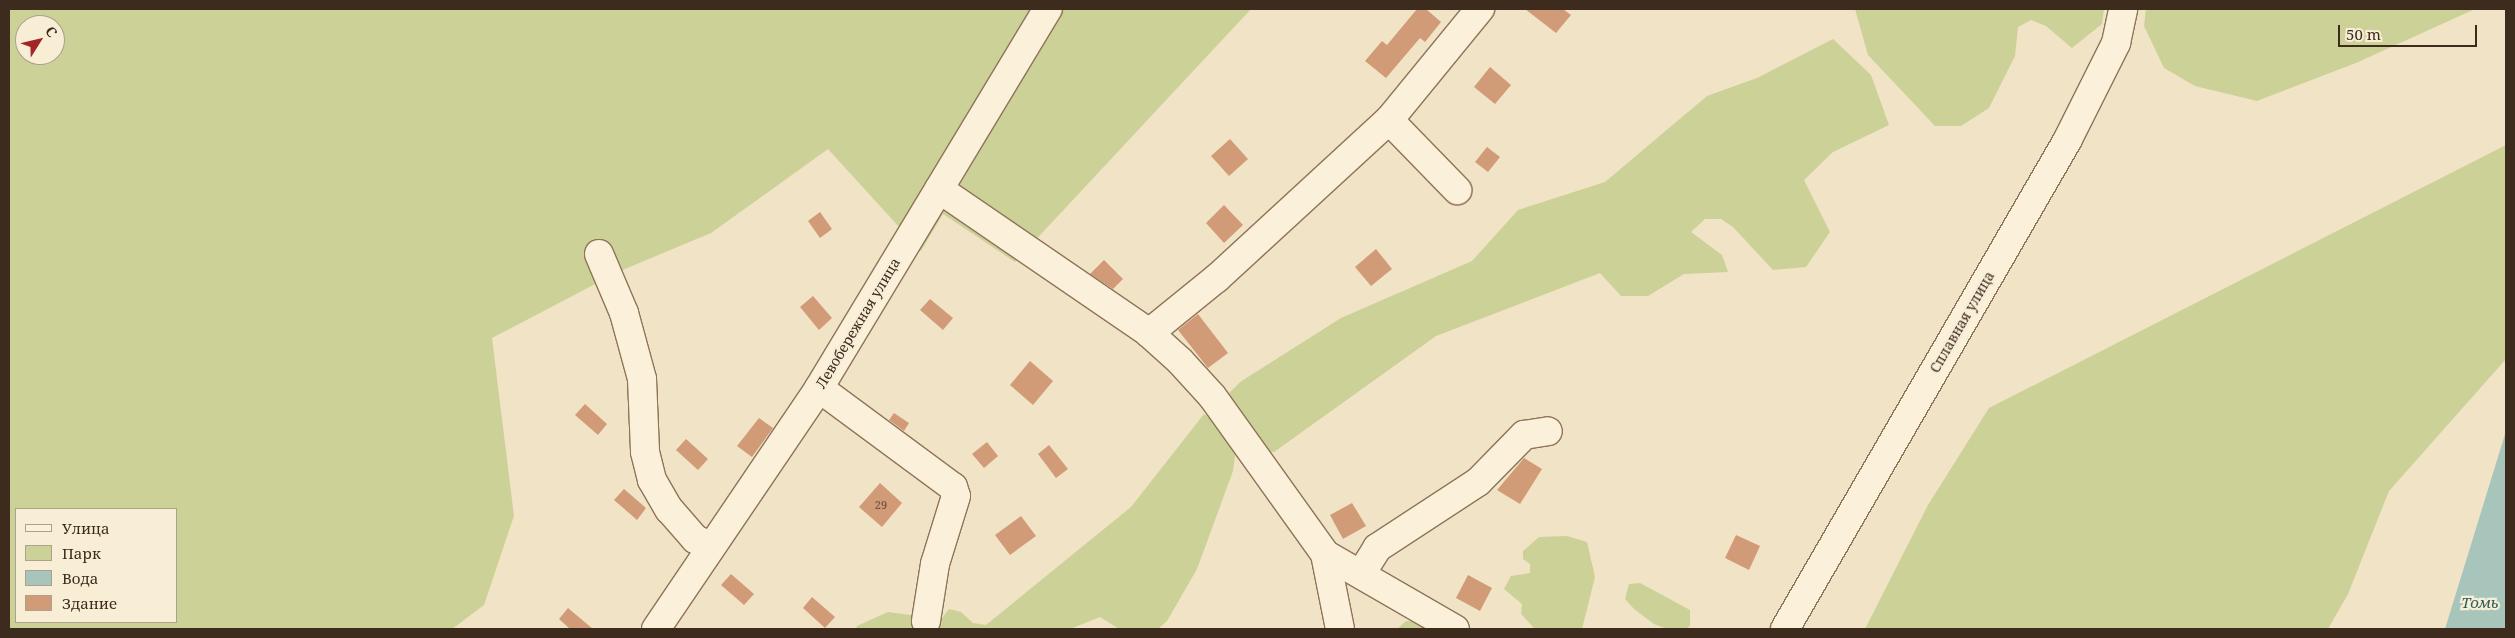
<!DOCTYPE html>
<html>
<head>
<meta charset="utf-8">
<style>
	body { margin:0 }
	#map { position:relative; width:2515px; height:638px; overflow:hidden; background:#f1e3c5; font-family:"Noto Serif",serif }
	div>[style] { position:absolute }
	[style*='--x'] { left:calc(var(--x)*1px); top:calc(var(--y)*1px); width:calc(var(--w)*1px); rotate:calc(var(--a)*1deg) }
	.green>* { inset:0; background:#ccd198 }
	.water>* { inset:0; background:#a7c5bb }
	.building>* { inset:0; background:#d29b78 }
	.roads { filter:drop-shadow(1px 0 #8e7459) drop-shadow(-1px 0 #8e7459) drop-shadow(0 1px #8e7459) drop-shadow(0 -1px #8e7459) }
	.minor>* { height:28px; margin:-14px; padding:0 14px; transform-origin:14px; border-radius:14px; background:#fbf0d9 }
	span { translate:-50% -50%; white-space:nowrap; text-align:center; line-height:1.15; -webkit-text-stroke:4.5px #f8edd5; paint-order:stroke }
	.number-label { font-size:11px; color:#624834 }
	.number-label span { -webkit-text-stroke-width:0 }
	.street-label { font-size:14px; color:#3d2c1e }
	.water-label { font-size:15px; color:#2c5e59; font-style:italic }
	.frame { position:absolute; inset:0; border:10px solid #3d2c1e; pointer-events:none }
	.legend { position:absolute; left:15px; top:508px; width:162px; height:115px; box-sizing:border-box; background:#f8edd5; border:1px solid #ada08c; margin:0; padding:6px 9px; list-style:none; font-size:15px; color:#3d2c1e }
	.legend li { display:flex; align-items:center; gap:10px; height:25px }
	.legend b { width:25px; border:1px solid #ada08c }
	.north { position:absolute; left:15px; top:15px; width:50px; height:50px; box-sizing:border-box; background:#f8edd5; border:1px solid #ada08c; border-radius:50%; rotate:54deg; font-size:14px; font-weight:700; line-height:20px; text-align:center; color:#3d2c1e }
	.north::after { content:''; display:block; margin:auto; width:18px; height:22px; background:#a2252a; clip-path:polygon(50% 0,100% 100%,50% 72%,0 100%) }
	.scale { position:absolute; left:2338px; top:25px; width:139px; height:22px; box-sizing:border-box; border:2px solid #3d2c1e; border-top:0; padding-left:6px; font-size:15px; line-height:18px; white-space:nowrap; color:#3d2c1e; -webkit-text-stroke:4px #f8edd5; paint-order:stroke }
</style>
</head>
<body>
<div id="map">
	<div class="green">
		<div style="clip-path:polygon(evenodd,9px 9px,1251px 9px,1015px 262px,943px 214px,921px 251px,828px 149px,711px 233px,620px 271px,492px 338px,514px 516px,484px 605px,452px 629px,9px 629px,9px 9px,25px 25px,55px 25px,55px 55px,25px 55px,25px 25px,9px 9px,16px 509px,176px 509px,176px 622px,16px 622px,16px 509px)"></div>
		<div style="clip-path:polygon(1855px 9px,2104px 9px,2102px 24px,2072px 48px,2046px 26px,2031px 20px,2018px 27px,2015px 56px,1989px 108px,1961px 126px,1935px 126px,1868px 55px)"></div>
		<div style="clip-path:polygon(2146px 9px,2475px 9px,2356px 63px,2257px 101px,2195px 86px,2164px 68px,2144px 26px)"></div>
		<div style="clip-path:polygon(1833px 39px,1871px 75px,1889px 125px,1833px 152px,1804px 180px,1830px 232px,1806px 267px,1773px 270px,1733px 227px,1721px 219px,1705px 219px,1691px 232px,1722px 255px,1728px 272px,1684px 274px,1648px 296px,1621px 296px,1600px 273px,1436px 336px,1274px 452px,1264px 452px,1233px 406px,1229px 393px,1240px 382px,1341px 318px,1472px 261px,1518px 210px,1605px 182px,1707px 96px,1757px 78px)"></div>
		<div style="clip-path:polygon(2506px 145px,2506px 359px,2389px 491px,2348px 594px,2328px 629px,1865px 629px,1928px 505px,1989px 408px)"></div>
		<div style="clip-path:polygon(1204px 414px,1220px 425px,1236px 448px,1233px 471px,1197px 569px,1167px 621px,1158px 629px,1119px 629px,1100px 617px,1070px 629px,856px 629px,857px 626px,888px 612px,910px 615px,936px 626px,949px 609px,961px 612px,973px 623px,986px 625px,1131px 507px)"></div>
		<div style="clip-path:polygon(1567px 536px,1587px 542px,1595px 577px,1582px 629px,1535px 629px,1521px 614px,1522px 604px,1504px 589px,1511px 576px,1530px 573px,1530px 564px,1523px 559px,1523px 551px,1539px 537px)"></div>
		<div style="clip-path:polygon(1640px 583px,1690px 610px,1690px 626px,1685px 629px,1667px 629px,1654px 624px,1634px 609px,1625px 599px,1629px 584px)"></div>
		<div style="clip-path:polygon(1406px 621px,1423px 622px,1435px 629px,1397px 629px)"></div>
	</div>
	<div class="water">
		<div style="clip-path:polygon(2506px 431px,2506px 629px,2445px 629px)"></div>
	</div>
	<div class="building">
		<div style="clip-path:polygon(1417px 9px,1426px 9px,1441px 22px,1425px 42px,1420px 38px,1386px 78px,1365px 61px,1382px 41px,1387px 45px)"></div>
		<div style="clip-path:polygon(1525px 9px,1563px 9px,1571px 15px,1556px 33px)"></div>
		<div style="clip-path:polygon(1490px 67px,1511px 85px,1495px 104px,1474px 87px)"></div>
		<div style="clip-path:polygon(1230px 139px,1248px 159px,1229px 176px,1211px 156px)"></div>
		<div style="clip-path:polygon(1487px 147px,1500px 157px,1488px 172px,1475px 162px)"></div>
		<div style="clip-path:polygon(1224px 205px,1243px 225px,1224px 243px,1206px 223px)"></div>
		<div style="clip-path:polygon(820px 212px,832px 229px,820px 238px,808px 221px)"></div>
		<div style="clip-path:polygon(1376px 249px,1392px 269px,1371px 286px,1355px 267px)"></div>
		<div style="clip-path:polygon(1104px 260px,1123px 279px,1113px 289px,1090px 274px)"></div>
		<div style="clip-path:polygon(813px 296px,832px 318px,819px 330px,800px 307px)"></div>
		<div style="clip-path:polygon(930px 299px,953px 318px,943px 330px,920px 310px)"></div>
		<div style="clip-path:polygon(1198px 314px,1228px 353px,1208px 368px,1178px 330px)"></div>
		<div style="clip-path:polygon(1030px 361px,1053px 381px,1033px 405px,1010px 385px)"></div>
		<div style="clip-path:polygon(585px 404px,607px 424px,598px 435px,575px 415px)"></div>
		<div style="clip-path:polygon(894px 413px,909px 423px,904px 431px,889px 420px)"></div>
		<div style="clip-path:polygon(759px 418px,773px 428px,752px 457px,737px 446px)"></div>
		<div style="clip-path:polygon(686px 439px,708px 459px,698px 470px,676px 450px)"></div>
		<div style="clip-path:polygon(987px 442px,998px 456px,984px 468px,972px 454px)"></div>
		<div style="clip-path:polygon(1049px 445px,1068px 469px,1056px 478px,1038px 454px)"></div>
		<div style="clip-path:polygon(1524px 458px,1542px 469px,1520px 504px,1497px 490px)"></div>
		<div style="clip-path:polygon(880px 483px,902px 503px,882px 527px,859px 507px)"></div>
		<div style="clip-path:polygon(624px 489px,646px 508px,637px 520px,614px 500px)"></div>
		<div style="clip-path:polygon(1352px 503px,1366px 526px,1343px 539px,1330px 515px)"></div>
		<div style="clip-path:polygon(1021px 516px,1036px 536px,1010px 555px,995px 535px)"></div>
		<div style="clip-path:polygon(1736px 535px,1760px 546px,1749px 570px,1725px 558px)"></div>
		<div style="clip-path:polygon(731px 574px,754px 594px,744px 605px,721px 585px)"></div>
		<div style="clip-path:polygon(1468px 575px,1492px 588px,1480px 611px,1456px 598px)"></div>
		<div style="clip-path:polygon(812px 597px,835px 617px,825px 628px,803px 608px)"></div>
		<div style="clip-path:polygon(568px 608px,593px 629px,570px 629px,559px 619px)"></div>
	</div>
	<div class="roads">
		<div class="minor">
			<div style="--x:1389;--y:120;--w:98;--a:45.8"></div>
			<div style="--x:939;--y:189;--w:255;--a:34.4"></div>
			<div style="--x:1149;--y:333;--w:42;--a:42.1"></div>
			<div style="--x:1180;--y:361;--w:47;--a:47.6"></div>
			<div style="--x:1212;--y:396;--w:194;--a:54.4"></div>
			<div style="--x:1325;--y:554;--w:150;--a:30"></div>
			<div style="--x:599;--y:254;--w:64;--a:67"></div>
			<div style="--x:624;--y:313;--w:68;--a:74.7"></div>
			<div style="--x:642;--y:379;--w:73;--a:87.6"></div>
			<div style="--x:645;--y:452;--w:29;--a:76"></div>
			<div style="--x:652;--y:480;--w:34;--a:60"></div>
			<div style="--x:669;--y:509;--w:40;--a:49"></div>
			<div style="--x:695;--y:539;--w:17;--a:25"></div>
			<div style="--x:1149;--y:333;--w:87;--a:-39"></div>
			<div style="--x:1217;--y:278;--w:234;--a:-42.6"></div>
			<div style="--x:1389;--y:120;--w:144;--a:-50.7"></div>
			<div style="--x:819;--y:388;--w:167;--a:36.5"></div>
			<div style="--x:953;--y:487;--w:9;--a:72"></div>
			<div style="--x:956;--y:496;--w:71;--a:107.2"></div>
			<div style="--x:935;--y:564;--w:58;--a:99"></div>
			<div style="--x:1325;--y:554;--w:76;--a:78.7"></div>
			<div style="--x:1361;--y:574;--w:31;--a:-58"></div>
			<div style="--x:1377;--y:548;--w:121;--a:-33.2"></div>
			<div style="--x:1478;--y:482;--w:66;--a:-45.6"></div>
			<div style="--x:1524;--y:435;--w:24;--a:-9"></div>
			<div style="--x:656;--y:629;--w:291;--a:-55.9"></div>
			<div style="--x:819;--y:388;--w:443;--a:-58.9"></div>
			<div style="--x:1785;--y:629;--w:564;--a:-59.98"></div>
			<div style="--x:2067;--y:141;--w:110;--a:-63.4"></div>
			<div style="--x:2116;--y:43;--w:35;--a:-78"></div>
		</div>
	</div>
	<div class="number-label">
		<span style="left:881px;top:505px">29</span>
	</div>
	<div class="street-label">
		<span style="left:1962px;top:322px;rotate:-60deg">Сплавная улица</span>
		<span style="left:858px;top:323px;rotate:-59deg">Левобережная улица</span>
	</div>
	<div class="water-label">
		<span style="left:2480px;top:603px">Томь</span>
	</div>
	<div class="frame"></div>
	<ul class="legend">
	<li><b style="height:6px;background:#fbf0d9"></b>Улица</li>
	<li><b style="height:14px;background:#ccd198"></b>Парк</li>
	<li><b style="height:14px;background:#a7c5bb"></b>Вода</li>
	<li><b style="height:14px;background:#d29b78"></b>Здание</li>
	</ul>
	<div class="north">С</div>
	<div class="scale">50 m</div>
</div>
</body>
</html>
